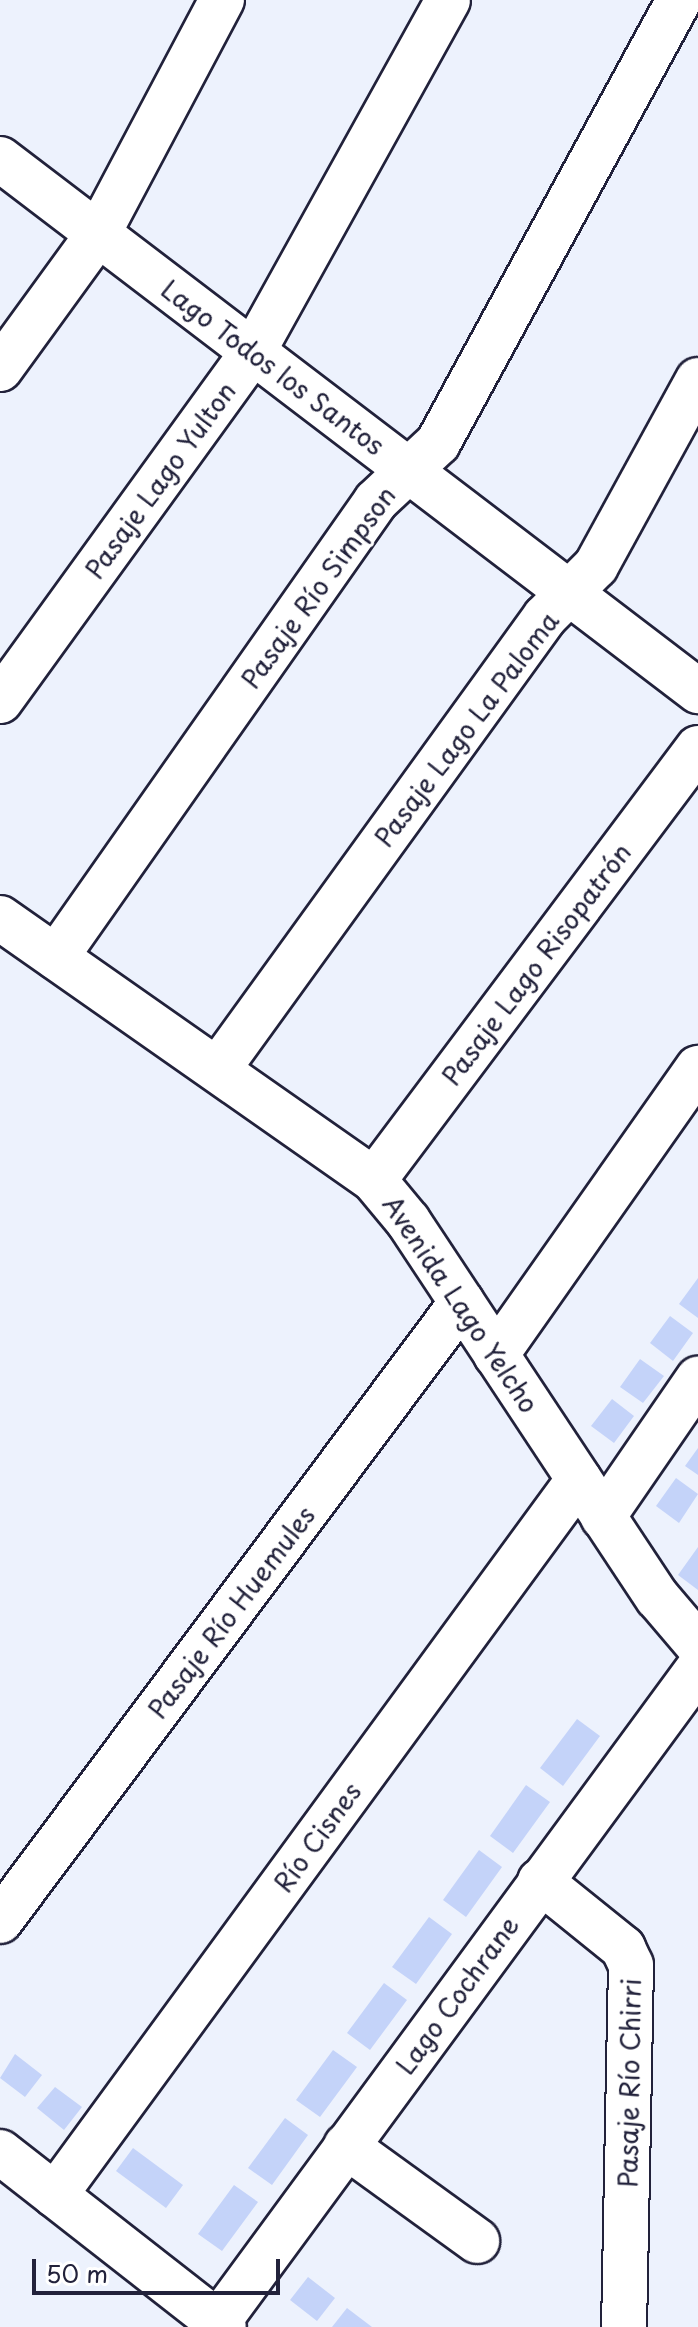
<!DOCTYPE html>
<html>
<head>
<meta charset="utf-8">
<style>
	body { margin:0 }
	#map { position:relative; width:698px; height:2327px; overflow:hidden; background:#edf2fd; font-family:"Playpen Sans",sans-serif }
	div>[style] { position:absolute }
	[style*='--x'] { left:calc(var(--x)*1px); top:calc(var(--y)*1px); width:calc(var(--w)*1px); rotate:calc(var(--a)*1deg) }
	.building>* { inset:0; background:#c4d3f9 }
	.roads { filter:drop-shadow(2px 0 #22223b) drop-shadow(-2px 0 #22223b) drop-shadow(0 2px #22223b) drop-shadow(0 -2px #22223b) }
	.minor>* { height:44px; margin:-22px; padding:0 22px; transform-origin:22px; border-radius:22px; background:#fff }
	span { translate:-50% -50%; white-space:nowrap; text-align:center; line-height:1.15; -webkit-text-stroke:6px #fff; paint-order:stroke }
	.street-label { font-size:26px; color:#22223b }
	.scale { position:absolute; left:32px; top:2259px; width:248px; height:36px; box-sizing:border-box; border:4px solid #22223b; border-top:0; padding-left:10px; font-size:24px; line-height:28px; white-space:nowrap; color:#22223b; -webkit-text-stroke:6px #fff; paint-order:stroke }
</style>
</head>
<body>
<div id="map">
	<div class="building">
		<div style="clip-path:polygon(698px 1278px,698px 1318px,679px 1304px)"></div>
		<div style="clip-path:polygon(670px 1316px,693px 1333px,673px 1361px,650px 1343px)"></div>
		<div style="clip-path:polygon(640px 1359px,664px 1376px,643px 1403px,620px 1387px)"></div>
		<div style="clip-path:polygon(612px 1399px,634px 1416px,614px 1443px,591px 1426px)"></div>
		<div style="clip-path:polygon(698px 1448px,698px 1475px,685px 1466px)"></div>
		<div style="clip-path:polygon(676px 1478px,698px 1494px,679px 1523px,656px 1506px)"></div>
		<div style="clip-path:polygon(698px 1547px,698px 1590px,678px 1575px)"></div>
		<div style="clip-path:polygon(577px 1719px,600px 1736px,563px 1786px,540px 1768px)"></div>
		<div style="clip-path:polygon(526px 1785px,550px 1802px,513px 1853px,490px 1836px)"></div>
		<div style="clip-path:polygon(479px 1850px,502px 1867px,466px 1917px,443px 1900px)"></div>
		<div style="clip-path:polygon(429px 1917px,452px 1934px,416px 1984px,392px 1967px)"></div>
		<div style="clip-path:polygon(384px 1983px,407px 2000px,370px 2050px,347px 2033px)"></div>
		<div style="clip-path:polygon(333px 2050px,357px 2067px,320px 2117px,296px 2100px)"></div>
		<div style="clip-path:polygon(15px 2054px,42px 2075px,25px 2097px,0 2078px)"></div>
		<div style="clip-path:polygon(55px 2087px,82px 2107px,64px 2130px,37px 2108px)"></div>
		<div style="clip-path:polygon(285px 2118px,308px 2135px,272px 2185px,248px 2168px)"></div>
		<div style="clip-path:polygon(133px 2148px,183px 2185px,166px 2208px,116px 2171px)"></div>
		<div style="clip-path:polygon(234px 2185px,258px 2202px,222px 2251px,198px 2234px)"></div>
		<div style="clip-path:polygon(308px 2277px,335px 2298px,317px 2321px,290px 2300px)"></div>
		<div style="clip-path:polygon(347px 2308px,372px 2327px,332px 2327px)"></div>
	</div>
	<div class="roads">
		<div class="minor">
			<div style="--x:0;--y:159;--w:878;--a:37.31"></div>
			<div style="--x:0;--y:369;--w:167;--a:-54"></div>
			<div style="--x:98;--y:234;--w:265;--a:-62.1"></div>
			<div style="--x:0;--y:701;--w:431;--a:-54.1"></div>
			<div style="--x:253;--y:352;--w:402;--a:-61"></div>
			<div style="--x:0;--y:918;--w:457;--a:35"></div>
			<div style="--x:374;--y:1180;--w:53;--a:50.3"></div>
			<div style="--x:408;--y:1221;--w:452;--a:56.5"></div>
			<div style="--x:658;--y:1598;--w:62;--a:49.6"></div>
			<div style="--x:56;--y:957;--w:557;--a:-54.94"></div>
			<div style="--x:376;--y:501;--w:85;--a:-43.1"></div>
			<div style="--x:438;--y:443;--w:504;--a:-61.45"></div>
			<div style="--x:218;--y:1069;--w:558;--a:-54.12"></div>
			<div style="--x:545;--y:617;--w:72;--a:-45"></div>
			<div style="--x:596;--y:566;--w:212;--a:-61.3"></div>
			<div style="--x:374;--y:1180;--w:540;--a:-53.13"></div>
			<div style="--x:496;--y:1355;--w:351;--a:-54.9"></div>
			<div style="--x:603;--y:1517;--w:168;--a:-55.5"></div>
			<div style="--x:540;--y:1881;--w:107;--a:38.9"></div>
			<div style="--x:623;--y:1948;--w:19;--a:65"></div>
			<div style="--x:631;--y:1965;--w:362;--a:91.1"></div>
			<div style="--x:0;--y:1921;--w:772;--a:-53.26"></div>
			<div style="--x:346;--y:2146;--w:162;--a:35.9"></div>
			<div style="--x:0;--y:2152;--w:284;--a:38"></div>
			<div style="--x:55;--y:2195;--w:887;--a:-53.8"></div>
			<div style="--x:218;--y:2322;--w:810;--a:-53.68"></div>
		</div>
	</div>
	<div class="street-label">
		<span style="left:273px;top:367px;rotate:37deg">Lago Todos los Santos</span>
		<span style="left:160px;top:480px;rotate:-54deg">Pasaje Lago Yulton</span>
		<span style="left:318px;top:587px;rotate:-54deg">Pasaje Río Simpson</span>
		<span style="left:466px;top:729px;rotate:-53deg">Pasaje Lago La Paloma</span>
		<span style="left:536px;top:964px;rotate:-53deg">Pasaje Lago Risopatrón</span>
		<span style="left:461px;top:1304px;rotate:56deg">Avenida Lago Yelcho</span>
		<span style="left:231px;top:1612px;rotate:-53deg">Pasaje Río Huemules</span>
		<span style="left:317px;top:1837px;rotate:-54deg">Río Cisnes</span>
		<span style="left:457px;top:1995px;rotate:-54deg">Lago Cochrane</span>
		<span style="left:629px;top:2083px;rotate:-89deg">Pasaje Río Chirri</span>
	</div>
	<div class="scale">50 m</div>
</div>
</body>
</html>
